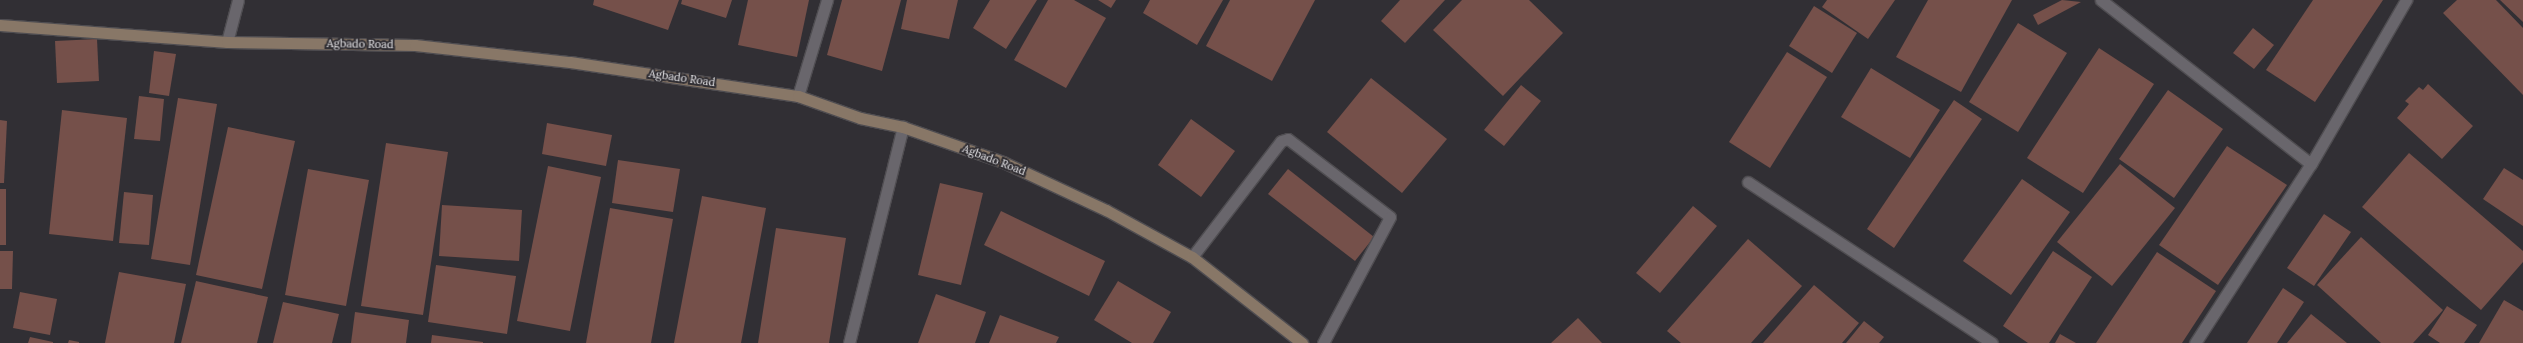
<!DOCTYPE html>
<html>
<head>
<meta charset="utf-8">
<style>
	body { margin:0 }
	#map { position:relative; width:2523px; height:343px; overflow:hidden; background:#312f34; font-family:Lora,serif }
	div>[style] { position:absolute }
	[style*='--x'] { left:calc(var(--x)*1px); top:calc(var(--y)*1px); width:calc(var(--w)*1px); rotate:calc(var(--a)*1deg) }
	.building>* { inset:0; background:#75504a }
	.roads { filter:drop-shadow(1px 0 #4f4d51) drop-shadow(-1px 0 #4f4d51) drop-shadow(0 1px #4f4d51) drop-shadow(0 -1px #4f4d51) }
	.service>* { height:11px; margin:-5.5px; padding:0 5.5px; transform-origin:5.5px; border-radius:5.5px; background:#69666c }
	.minor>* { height:11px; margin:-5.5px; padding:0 5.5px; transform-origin:5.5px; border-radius:5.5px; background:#69666c }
	.secondary>* { height:11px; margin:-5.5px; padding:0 5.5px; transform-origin:5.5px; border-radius:5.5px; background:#887767 }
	span { translate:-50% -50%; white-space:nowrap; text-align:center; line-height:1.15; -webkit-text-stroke:4px #312f34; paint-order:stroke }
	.street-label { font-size:11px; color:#e7e6e9 }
</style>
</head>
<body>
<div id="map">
	<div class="building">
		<div style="clip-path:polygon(594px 0,679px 0,668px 30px,593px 5px)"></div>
		<div style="clip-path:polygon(682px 0,732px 0,726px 18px,681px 4px)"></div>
		<div style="clip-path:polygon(748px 0,809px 0,797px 57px,738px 45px)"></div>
		<div style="clip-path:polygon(842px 0,901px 0,882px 71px,827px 55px)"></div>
		<div style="clip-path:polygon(907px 0,958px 0,949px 39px,901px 29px)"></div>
		<div style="clip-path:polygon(990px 0,1037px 0,1006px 49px,973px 28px)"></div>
		<div style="clip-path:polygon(1048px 0,1074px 0,1106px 18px,1066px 88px,1014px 60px)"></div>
		<div style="clip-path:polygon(1098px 0,1116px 0,1111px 8px)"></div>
		<div style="clip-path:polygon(1150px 0,1223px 0,1197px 45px,1143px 13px)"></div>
		<div style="clip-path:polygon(1230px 0,1315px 0,1272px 81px,1206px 46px)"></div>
		<div style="clip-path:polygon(1400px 0,1445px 0,1405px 43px,1381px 21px)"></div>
		<div style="clip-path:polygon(1462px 0,1529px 0,1563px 33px,1503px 96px,1433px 30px)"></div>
		<div style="clip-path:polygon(1827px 0,1895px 0,1868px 39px,1822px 7px)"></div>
		<div style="clip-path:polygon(1928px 0,2012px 0,1961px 92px,1896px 57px)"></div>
		<div style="clip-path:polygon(2062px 0,2081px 2px,2038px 25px,2033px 15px)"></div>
		<div style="clip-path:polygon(2313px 0,2383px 0,2315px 102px,2266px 70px)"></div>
		<div style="clip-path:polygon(2457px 0,2496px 0,2523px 28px,2523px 95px,2443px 13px)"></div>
		<div style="clip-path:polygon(2500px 0,2523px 0,2523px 22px)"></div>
		<div style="clip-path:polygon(1814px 6px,1857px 33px,1832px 73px,1789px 46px)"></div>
		<div style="clip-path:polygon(2018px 23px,2067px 53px,2018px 132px,1969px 102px)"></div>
		<div style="clip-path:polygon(2253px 28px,2274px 45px,2254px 69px,2233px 53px)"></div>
		<div style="clip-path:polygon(97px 39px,99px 81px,57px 83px,55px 41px)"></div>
		<div style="clip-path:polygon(2099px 48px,2154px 84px,2083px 193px,2027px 158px)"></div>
		<div style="clip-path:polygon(154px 51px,176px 54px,169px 96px,149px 93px)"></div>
		<div style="clip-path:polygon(1787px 52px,1827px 77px,1770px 168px,1729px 142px)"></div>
		<div style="clip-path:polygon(1871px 68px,1940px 110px,1910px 158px,1841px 117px)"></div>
		<div style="clip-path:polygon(1371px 78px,1447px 139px,1402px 193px,1327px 132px)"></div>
		<div style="clip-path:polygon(2428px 84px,2473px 126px,2442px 159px,2397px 118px,2409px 104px,2405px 101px,2419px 87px,2423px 90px)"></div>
		<div style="clip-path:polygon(1521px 85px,1541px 101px,1504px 146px,1484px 130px)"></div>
		<div style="clip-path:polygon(2168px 90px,2223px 129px,2174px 198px,2119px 159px)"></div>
		<div style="clip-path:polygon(139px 96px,164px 99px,160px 141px,134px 139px)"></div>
		<div style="clip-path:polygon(178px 98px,217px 104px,190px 265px,151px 259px)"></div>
		<div style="clip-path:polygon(1954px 100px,1982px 119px,1894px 248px,1867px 229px)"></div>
		<div style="clip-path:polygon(62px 110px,127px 118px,113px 241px,49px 234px)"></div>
		<div style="clip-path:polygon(1191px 119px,1235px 151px,1201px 197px,1158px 165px)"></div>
		<div style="clip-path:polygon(0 120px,7px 121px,4px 183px,0 183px)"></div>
		<div style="clip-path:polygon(547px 123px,612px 135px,606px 166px,542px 154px)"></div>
		<div style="clip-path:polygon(228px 127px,295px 141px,262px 289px,196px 275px)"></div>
		<div style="clip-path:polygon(386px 143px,448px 152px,423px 315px,361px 306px)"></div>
		<div style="clip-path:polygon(2227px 146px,2287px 185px,2218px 285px,2159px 245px)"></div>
		<div style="clip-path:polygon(2409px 153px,2523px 251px,2523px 262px,2481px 310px,2362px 207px)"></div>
		<div style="clip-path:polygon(618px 160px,680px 169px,673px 212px,612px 203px)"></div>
		<div style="clip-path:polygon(2120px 164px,2175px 208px,2112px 286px,2057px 242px)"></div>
		<div style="clip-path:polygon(548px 166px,601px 177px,570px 331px,517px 321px)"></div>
		<div style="clip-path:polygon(2504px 168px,2523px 180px,2523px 226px,2483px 199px)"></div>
		<div style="clip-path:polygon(308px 169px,369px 180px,346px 306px,285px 295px)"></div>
		<div style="clip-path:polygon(1288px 169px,1374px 237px,1355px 261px,1268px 194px)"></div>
		<div style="clip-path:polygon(2022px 179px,2070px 212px,2011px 295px,1963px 261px)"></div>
		<div style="clip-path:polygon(940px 183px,983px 193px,961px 285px,918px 275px)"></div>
		<div style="clip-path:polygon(0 189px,6px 189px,6px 245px,0 245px)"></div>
		<div style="clip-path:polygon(124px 192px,153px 195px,149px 245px,119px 243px)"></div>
		<div style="clip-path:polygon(702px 196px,766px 208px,741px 343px,674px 343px)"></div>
		<div style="clip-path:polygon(442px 205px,522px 210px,519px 261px,439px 256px)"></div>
		<div style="clip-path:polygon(1693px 206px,1717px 226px,1660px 293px,1636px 273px)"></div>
		<div style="clip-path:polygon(610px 208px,673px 219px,651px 343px,586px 343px)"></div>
		<div style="clip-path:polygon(1001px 211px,1105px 261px,1089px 296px,984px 245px)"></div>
		<div style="clip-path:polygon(2324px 214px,2351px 232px,2314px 286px,2287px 268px)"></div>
		<div style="clip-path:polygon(776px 228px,846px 238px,829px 343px,758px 343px)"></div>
		<div style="clip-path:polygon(2361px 237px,2443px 310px,2413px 343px,2381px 343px,2317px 285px)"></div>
		<div style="clip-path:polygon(1748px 239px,1802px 286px,1751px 343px,1681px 343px,1667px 331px)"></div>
		<div style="clip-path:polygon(0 251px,13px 251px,12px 289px,0 289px)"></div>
		<div style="clip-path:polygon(2053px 251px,2092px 277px,2049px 343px,2028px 343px,2003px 326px)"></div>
		<div style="clip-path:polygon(2157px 252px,2216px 291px,2182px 343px,2096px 343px)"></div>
		<div style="clip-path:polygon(436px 265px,516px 276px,507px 334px,428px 322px)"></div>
		<div style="clip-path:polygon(119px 272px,186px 284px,174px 343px,105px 343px)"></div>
		<div style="clip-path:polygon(196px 281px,268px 297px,257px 343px,181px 343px)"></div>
		<div style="clip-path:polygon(1118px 281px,1171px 312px,1153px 343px,1132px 343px,1094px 320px)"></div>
		<div style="clip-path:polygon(1814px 285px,1859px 323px,1842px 343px,1763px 343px)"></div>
		<div style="clip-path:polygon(2283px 288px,2304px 302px,2277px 343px,2247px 343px)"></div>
		<div style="clip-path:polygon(20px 292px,57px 299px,50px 335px,13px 328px)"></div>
		<div style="clip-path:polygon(936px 294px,986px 312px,975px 343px,918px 343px)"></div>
		<div style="clip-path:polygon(2504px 300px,2523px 311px,2523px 343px,2479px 343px)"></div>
		<div style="clip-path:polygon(283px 302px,339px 314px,332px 343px,273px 343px)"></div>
		<div style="clip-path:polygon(2447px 306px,2477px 325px,2464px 343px,2440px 343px,2428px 335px)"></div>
		<div style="clip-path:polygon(355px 312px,409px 320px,406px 343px,351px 343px)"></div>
		<div style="clip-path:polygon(2311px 314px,2347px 343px,2287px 343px)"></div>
		<div style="clip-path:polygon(1000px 315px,1059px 337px,1056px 343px,989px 343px)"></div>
		<div style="clip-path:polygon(1578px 318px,1602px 343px,1551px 343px)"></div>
		<div style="clip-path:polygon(1864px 321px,1884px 337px,1879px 343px,1846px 343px)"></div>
		<div style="clip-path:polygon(2060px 334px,2076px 343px,2055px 343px)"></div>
		<div style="clip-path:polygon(432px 335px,483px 342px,483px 343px,431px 343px)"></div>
		<div style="clip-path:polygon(30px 337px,53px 342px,53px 343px,28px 343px)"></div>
		<div style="clip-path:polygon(69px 340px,79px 342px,79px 343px,68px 343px)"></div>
	</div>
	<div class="roads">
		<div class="service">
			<div style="--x:1192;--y:257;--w:146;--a:-52.5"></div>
			<div style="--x:1281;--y:141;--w:7;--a:-16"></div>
			<div style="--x:1288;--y:139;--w:128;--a:37.4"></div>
			<div style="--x:1390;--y:217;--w:143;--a:118"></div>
		</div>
		<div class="minor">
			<div style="--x:2101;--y:0;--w:266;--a:38"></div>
			<div style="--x:227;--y:42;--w:43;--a:-75.3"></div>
			<div style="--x:798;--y:96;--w:100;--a:-73.2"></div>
			<div style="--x:1748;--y:182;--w:292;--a:33.4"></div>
			<div style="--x:849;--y:343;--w:223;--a:-76"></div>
			<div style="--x:2195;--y:343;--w:213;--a:-57.1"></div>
			<div style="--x:2311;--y:164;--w:190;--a:-59.9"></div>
		</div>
		<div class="secondary">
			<div style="--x:0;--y:25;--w:228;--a:4.3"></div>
			<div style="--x:227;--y:42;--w:188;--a:0.9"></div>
			<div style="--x:415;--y:45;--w:156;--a:6.3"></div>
			<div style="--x:570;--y:62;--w:231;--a:8.5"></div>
			<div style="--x:798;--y:96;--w:66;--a:19.5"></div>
			<div style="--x:860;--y:118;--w:44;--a:11.8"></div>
			<div style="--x:903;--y:127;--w:106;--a:19.3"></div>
			<div style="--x:1003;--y:162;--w:114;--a:25"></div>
			<div style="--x:1106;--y:210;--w:98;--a:28.7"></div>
			<div style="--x:1192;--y:257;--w:140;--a:38"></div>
		</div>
	</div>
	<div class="street-label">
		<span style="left:360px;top:44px;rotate:1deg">Agbado Road</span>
		<span style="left:682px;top:78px;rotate:8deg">Agbado Road</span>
		<span style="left:994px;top:160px;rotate:21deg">Agbado Road</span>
	</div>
</div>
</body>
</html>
